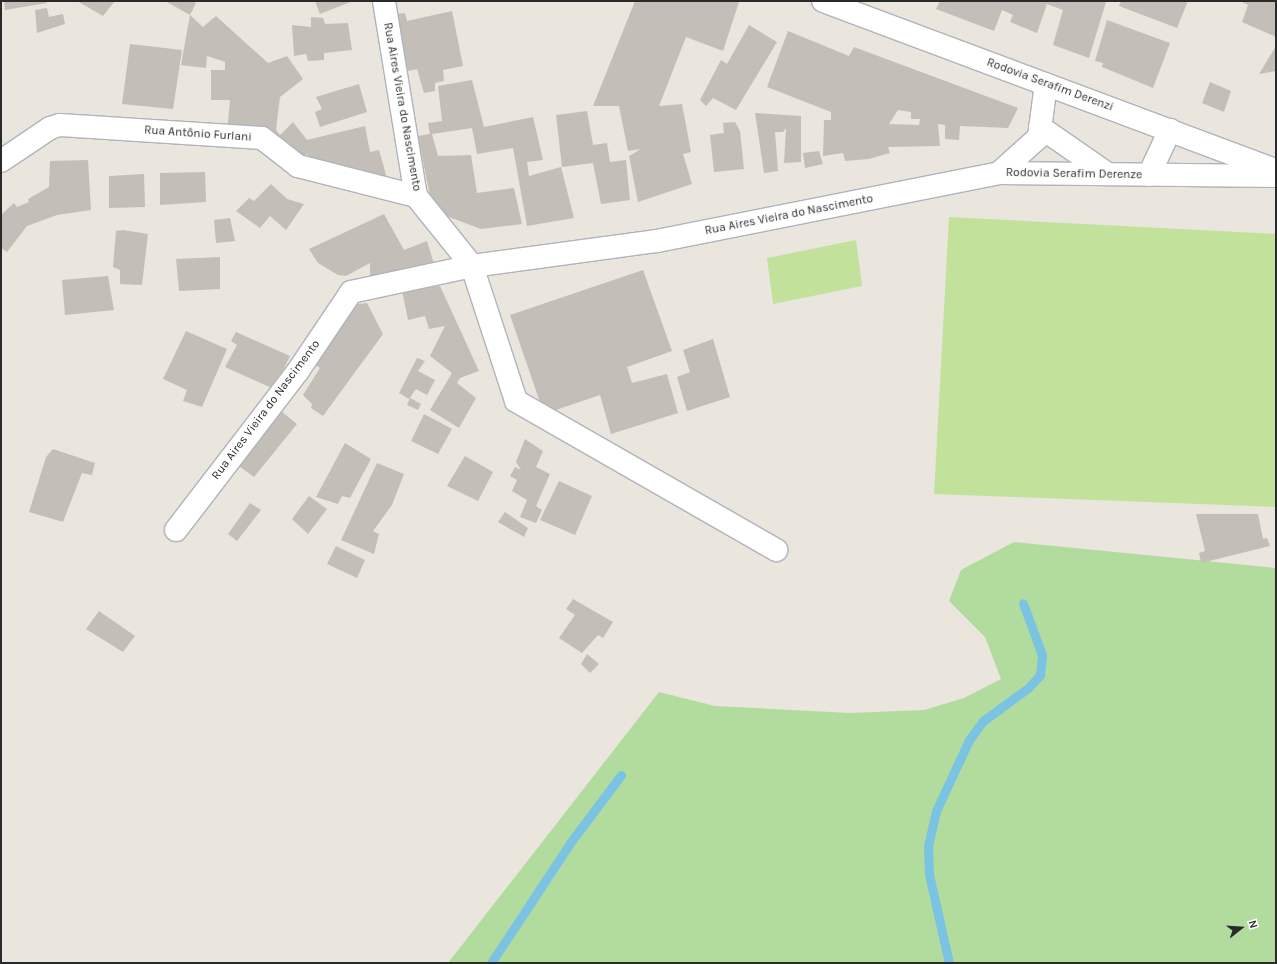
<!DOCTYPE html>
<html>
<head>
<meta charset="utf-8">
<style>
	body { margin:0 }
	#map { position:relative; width:1277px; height:964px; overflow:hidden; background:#eae5dd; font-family:Karla,sans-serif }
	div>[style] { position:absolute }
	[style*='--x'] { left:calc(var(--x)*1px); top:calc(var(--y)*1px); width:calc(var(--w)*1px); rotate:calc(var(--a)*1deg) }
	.green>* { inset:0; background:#b1dc9e }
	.pitch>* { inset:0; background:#c2e29b }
	.stream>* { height:9px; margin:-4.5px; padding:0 4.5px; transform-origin:4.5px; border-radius:4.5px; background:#7ac3e3 }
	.building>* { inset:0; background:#c3bfb8 }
	.roads { filter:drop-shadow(1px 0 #b0b3bc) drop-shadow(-1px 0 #b0b3bc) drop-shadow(0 1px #b0b3bc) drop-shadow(0 -1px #b0b3bc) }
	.minor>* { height:22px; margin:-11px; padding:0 11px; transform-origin:11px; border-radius:11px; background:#fff }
	.secondary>* { height:22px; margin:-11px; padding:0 11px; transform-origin:11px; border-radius:11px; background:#fff }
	span { translate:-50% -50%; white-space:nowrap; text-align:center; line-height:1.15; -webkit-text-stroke:4px #fff; paint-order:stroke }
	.street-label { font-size:12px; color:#2a2a2a }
	.frame { position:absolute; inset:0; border:2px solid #2a2a2a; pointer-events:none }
	.north { position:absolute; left:1221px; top:908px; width:40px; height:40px; -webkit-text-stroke:3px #fff; paint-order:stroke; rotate:73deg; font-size:11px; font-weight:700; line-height:16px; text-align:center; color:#2a2a2a }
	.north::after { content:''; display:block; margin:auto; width:14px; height:18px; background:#2a2a2a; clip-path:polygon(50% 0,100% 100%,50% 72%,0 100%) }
</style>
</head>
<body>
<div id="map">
	<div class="green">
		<div style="clip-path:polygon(1014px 542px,1276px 568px,1276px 963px,448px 963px,659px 692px,715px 706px,850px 713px,924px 710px,964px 698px,1001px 679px,985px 637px,949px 601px,961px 570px)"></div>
	</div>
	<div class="pitch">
		<div style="clip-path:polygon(949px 217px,1276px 234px,1276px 507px,934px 494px)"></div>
		<div style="clip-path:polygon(856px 240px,862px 286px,773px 304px,767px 258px)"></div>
	</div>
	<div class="stream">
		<div style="--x:491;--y:963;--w:144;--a:-56.6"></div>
		<div style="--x:570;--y:843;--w:85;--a:-53.1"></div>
		<div style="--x:949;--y:963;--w:91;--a:-102.7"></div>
		<div style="--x:929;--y:874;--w:28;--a:-92"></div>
		<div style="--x:928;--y:846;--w:36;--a:-77"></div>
		<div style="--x:936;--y:811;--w:78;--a:-65.1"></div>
		<div style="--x:969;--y:740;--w:24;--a:-54"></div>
		<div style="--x:983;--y:721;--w:56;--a:-36.3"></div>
		<div style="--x:1028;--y:688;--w:18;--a:-47"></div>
		<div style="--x:1040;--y:675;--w:20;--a:-84"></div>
		<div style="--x:1042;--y:655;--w:55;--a:-110.1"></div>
	</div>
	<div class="building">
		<div style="clip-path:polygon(4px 1px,47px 1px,47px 3px,5px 10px)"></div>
		<div style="clip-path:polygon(77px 1px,115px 1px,103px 16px)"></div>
		<div style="clip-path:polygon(165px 1px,193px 1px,196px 3px,190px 15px)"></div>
		<div style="clip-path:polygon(315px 1px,353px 1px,320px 14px)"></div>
		<div style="clip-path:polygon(635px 1px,739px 2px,723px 51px,686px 37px,659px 106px,682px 104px,691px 152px,683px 154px,692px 184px,638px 202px,629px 156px,641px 149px,628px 151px,619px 106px,593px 106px)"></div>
		<div style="clip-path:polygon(940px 1px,1112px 1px,1106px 2px,1089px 58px,1053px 45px,1063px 10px,1047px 4px,1037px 33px,1010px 22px,1013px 15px,1002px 10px,994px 31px,936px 9px)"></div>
		<div style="clip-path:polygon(1121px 1px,1188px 1px,1177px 28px,1119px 6px)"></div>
		<div style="clip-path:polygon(1240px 1px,1276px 1px,1276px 37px,1242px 22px,1248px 5px)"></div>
		<div style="clip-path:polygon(47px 8px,49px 17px,63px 14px,65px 24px,37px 33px,35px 10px)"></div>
		<div style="clip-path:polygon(452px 11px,463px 66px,443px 70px,444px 81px,435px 83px,435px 91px,424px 93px,417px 69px,408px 71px,396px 14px,405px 13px,407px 21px)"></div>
		<div style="clip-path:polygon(190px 15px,203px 27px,216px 16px,268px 63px,287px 56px,303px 79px,280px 97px,276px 130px,280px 135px,293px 122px,307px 140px,365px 126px,370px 152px,379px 150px,387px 178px,315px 173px,307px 154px,292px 162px,227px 132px,230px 100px,211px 100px,211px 70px,225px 70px,225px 62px,207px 56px,206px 68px,181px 65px)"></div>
		<div style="clip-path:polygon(311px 17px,323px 18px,325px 24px,348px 23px,352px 50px,324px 53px,324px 60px,308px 61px,306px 54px,294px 56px,292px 25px,311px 27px)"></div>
		<div style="clip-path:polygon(1107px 20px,1170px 43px,1153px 88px,1102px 67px,1103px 63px,1095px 61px)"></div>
		<div style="clip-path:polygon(749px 25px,777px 42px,736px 110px,713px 98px,706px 106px,700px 100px,721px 60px,727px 64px)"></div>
		<div style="clip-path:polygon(evenodd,788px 31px,849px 56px,854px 47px,1018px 108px,1008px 128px,960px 126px,959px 140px,945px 139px,945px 125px,938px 124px,940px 146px,888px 147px,890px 153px,869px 159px,845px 161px,843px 153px,823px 156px,824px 120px,831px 120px,831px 112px,767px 87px,788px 31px,898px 110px,911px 112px,911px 119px,920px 119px,919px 125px,889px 124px,898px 110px)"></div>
		<div style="clip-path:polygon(130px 44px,182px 50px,173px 109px,122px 104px)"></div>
		<div style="clip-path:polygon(1276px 46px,1276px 71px,1259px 74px)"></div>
		<div style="clip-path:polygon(472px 80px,484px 127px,533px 117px,543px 160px,527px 162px,529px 176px,561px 167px,574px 218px,527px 226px,513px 148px,477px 154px,472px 128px,432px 134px,438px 156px,471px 155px,477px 193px,514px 188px,522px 224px,481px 229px,433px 211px,418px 136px,430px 134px,428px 123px,442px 121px,438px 86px)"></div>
		<div style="clip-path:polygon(1210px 82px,1231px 91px,1224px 112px,1202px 103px)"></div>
		<div style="clip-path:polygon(359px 84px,367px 112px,320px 127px,315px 112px,322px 109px,316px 97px)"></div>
		<div style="clip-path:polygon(587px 111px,593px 145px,607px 143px,610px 162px,626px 160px,630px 200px,601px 204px,593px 163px,562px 167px,556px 115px)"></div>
		<div style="clip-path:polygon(755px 113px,801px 116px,801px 162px,784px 163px,786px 128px,783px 132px,775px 132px,778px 171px,764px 173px)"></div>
		<div style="clip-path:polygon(735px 122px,740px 131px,744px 169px,714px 172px,710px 135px,724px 133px,723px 123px)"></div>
		<div style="clip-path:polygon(819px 151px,823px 164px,805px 168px,803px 153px)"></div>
		<div style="clip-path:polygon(88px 160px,91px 210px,57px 215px,27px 226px,7px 252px,1px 248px,1px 215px,14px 203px,17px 207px,29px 202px,28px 199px,49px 187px,50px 161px)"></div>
		<div style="clip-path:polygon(205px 172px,206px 202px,160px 205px,160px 173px)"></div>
		<div style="clip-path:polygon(144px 174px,145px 207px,109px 208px,109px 176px)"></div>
		<div style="clip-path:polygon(271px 184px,287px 199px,304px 204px,286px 230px,270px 216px,260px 228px,236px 211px,249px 198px,254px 201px)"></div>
		<div style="clip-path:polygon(384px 214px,404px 250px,427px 241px,434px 264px,370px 280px,370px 263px,346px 276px,338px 275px,318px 263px,309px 249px)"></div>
		<div style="clip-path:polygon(230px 218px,235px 241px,216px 243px,214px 220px)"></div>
		<div style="clip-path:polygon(123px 230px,148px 234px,142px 285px,120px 284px,120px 270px,113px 267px,116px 231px)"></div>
		<div style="clip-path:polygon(220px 257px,220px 289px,179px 291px,176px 259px)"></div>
		<div style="clip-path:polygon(643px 270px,672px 351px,627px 367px,632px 383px,667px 374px,678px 413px,611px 434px,600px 395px,544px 414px,510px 315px)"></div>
		<div style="clip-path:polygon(108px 276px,114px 310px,65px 315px,62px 280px)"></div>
		<div style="clip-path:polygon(440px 286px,479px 371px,460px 378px,457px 383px,476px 398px,459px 428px,430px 410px,452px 373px,430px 356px,445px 326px,429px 329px,425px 316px,408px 320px,402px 291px)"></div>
		<div style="clip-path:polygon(367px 303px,383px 334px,323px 416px,311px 408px,312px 404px,303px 395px,320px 368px,308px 360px,349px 305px)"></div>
		<div style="clip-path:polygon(186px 331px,227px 349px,202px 407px,183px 401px,187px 390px,163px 379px)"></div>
		<div style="clip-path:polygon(236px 332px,290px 356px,274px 389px,225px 367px,237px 345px,231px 341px)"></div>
		<div style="clip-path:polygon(713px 339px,730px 397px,687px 411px,677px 377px,690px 372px,683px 350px)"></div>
		<div style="clip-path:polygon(417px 358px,425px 361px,418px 371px,435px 380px,427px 395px,416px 389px,409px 399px,399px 393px)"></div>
		<div style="clip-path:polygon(410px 398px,421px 404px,418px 410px,407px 405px)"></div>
		<div style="clip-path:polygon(281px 411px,297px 424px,254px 477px,235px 463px)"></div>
		<div style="clip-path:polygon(424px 414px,452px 429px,438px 454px,411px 441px)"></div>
		<div style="clip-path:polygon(525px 439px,543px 451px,536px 467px,550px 474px,536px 506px,542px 510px,536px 523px,520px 517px,527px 500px,512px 491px,517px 480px,510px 476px,515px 467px,521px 470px,516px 462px)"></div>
		<div style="clip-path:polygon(345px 443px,371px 459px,350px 498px,342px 496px,338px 504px,316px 497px)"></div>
		<div style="clip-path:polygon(53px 449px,95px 463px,92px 475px,82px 473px,63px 522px,29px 512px,46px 457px)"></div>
		<div style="clip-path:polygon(465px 456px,493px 472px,478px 501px,447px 486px)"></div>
		<div style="clip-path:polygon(377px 463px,404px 474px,392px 505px,373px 531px,379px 534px,374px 554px,341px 540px)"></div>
		<div style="clip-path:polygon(559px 481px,592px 496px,575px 535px,540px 520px)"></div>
		<div style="clip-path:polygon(309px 496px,327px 509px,308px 534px,292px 519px)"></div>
		<div style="clip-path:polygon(250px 503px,261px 510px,237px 541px,228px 534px)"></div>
		<div style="clip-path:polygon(505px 512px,528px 528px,524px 537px,498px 522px)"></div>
		<div style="clip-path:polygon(1196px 514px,1258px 514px,1263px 539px,1267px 538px,1270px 546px,1201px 563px,1199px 553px,1205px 551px)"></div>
		<div style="clip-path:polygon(336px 546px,365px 560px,357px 578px,327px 564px)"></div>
		<div style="clip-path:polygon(573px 599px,613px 622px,603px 638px,598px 635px,582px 653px,559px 638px,575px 615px,566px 609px)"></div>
		<div style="clip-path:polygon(99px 611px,135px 636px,123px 652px,86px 629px)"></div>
		<div style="clip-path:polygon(587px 654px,599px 664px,590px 673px,581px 664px)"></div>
	</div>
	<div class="roads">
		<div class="minor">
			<div style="--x:384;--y:1;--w:198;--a:80.7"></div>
			<div style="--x:416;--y:196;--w:90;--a:51.3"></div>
			<div style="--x:472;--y:266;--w:142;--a:71.9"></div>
			<div style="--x:516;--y:401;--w:300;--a:29.8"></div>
			<div style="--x:1040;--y:127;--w:83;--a:34.7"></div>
			<div style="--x:1;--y:161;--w:59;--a:-34"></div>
			<div style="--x:50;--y:128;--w:10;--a:-17"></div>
			<div style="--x:60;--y:125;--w:202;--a:3.7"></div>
			<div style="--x:262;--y:138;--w:46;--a:37.9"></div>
			<div style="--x:298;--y:166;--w:122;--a:14.3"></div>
			<div style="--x:999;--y:173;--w:277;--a:0.6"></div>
			<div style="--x:1149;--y:175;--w:50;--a:-65"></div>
			<div style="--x:176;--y:530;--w:200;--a:-52.5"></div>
			<div style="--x:298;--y:371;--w:95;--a:-56.1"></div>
			<div style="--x:351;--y:292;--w:124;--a:-12.1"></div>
			<div style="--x:472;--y:266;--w:187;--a:-7.7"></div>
			<div style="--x:657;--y:241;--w:349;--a:-11.2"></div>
			<div style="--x:999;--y:173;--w:54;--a:-42"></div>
			<div style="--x:1039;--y:137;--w:53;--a:-82.5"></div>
		</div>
		<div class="secondary">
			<div style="--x:823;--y:1;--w:483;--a:20.5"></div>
		</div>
	</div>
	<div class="street-label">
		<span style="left:1050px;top:85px;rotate:20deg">Rodovia Serafim Derenzi</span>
		<span style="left:402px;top:107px;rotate:80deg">Rua Aires Vieira do Nascimento</span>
		<span style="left:198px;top:134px;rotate:4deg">Rua Antônio Furlani</span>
		<span style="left:1074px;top:174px;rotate:1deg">Rodovia Serafim Derenze</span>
		<span style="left:789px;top:215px;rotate:-11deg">Rua Aires Vieira do Nascimento</span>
		<span style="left:266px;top:410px;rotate:-53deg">Rua Aires Vieira do Nascimento</span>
	</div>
	<div class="frame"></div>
	<div class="north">N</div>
</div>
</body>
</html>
